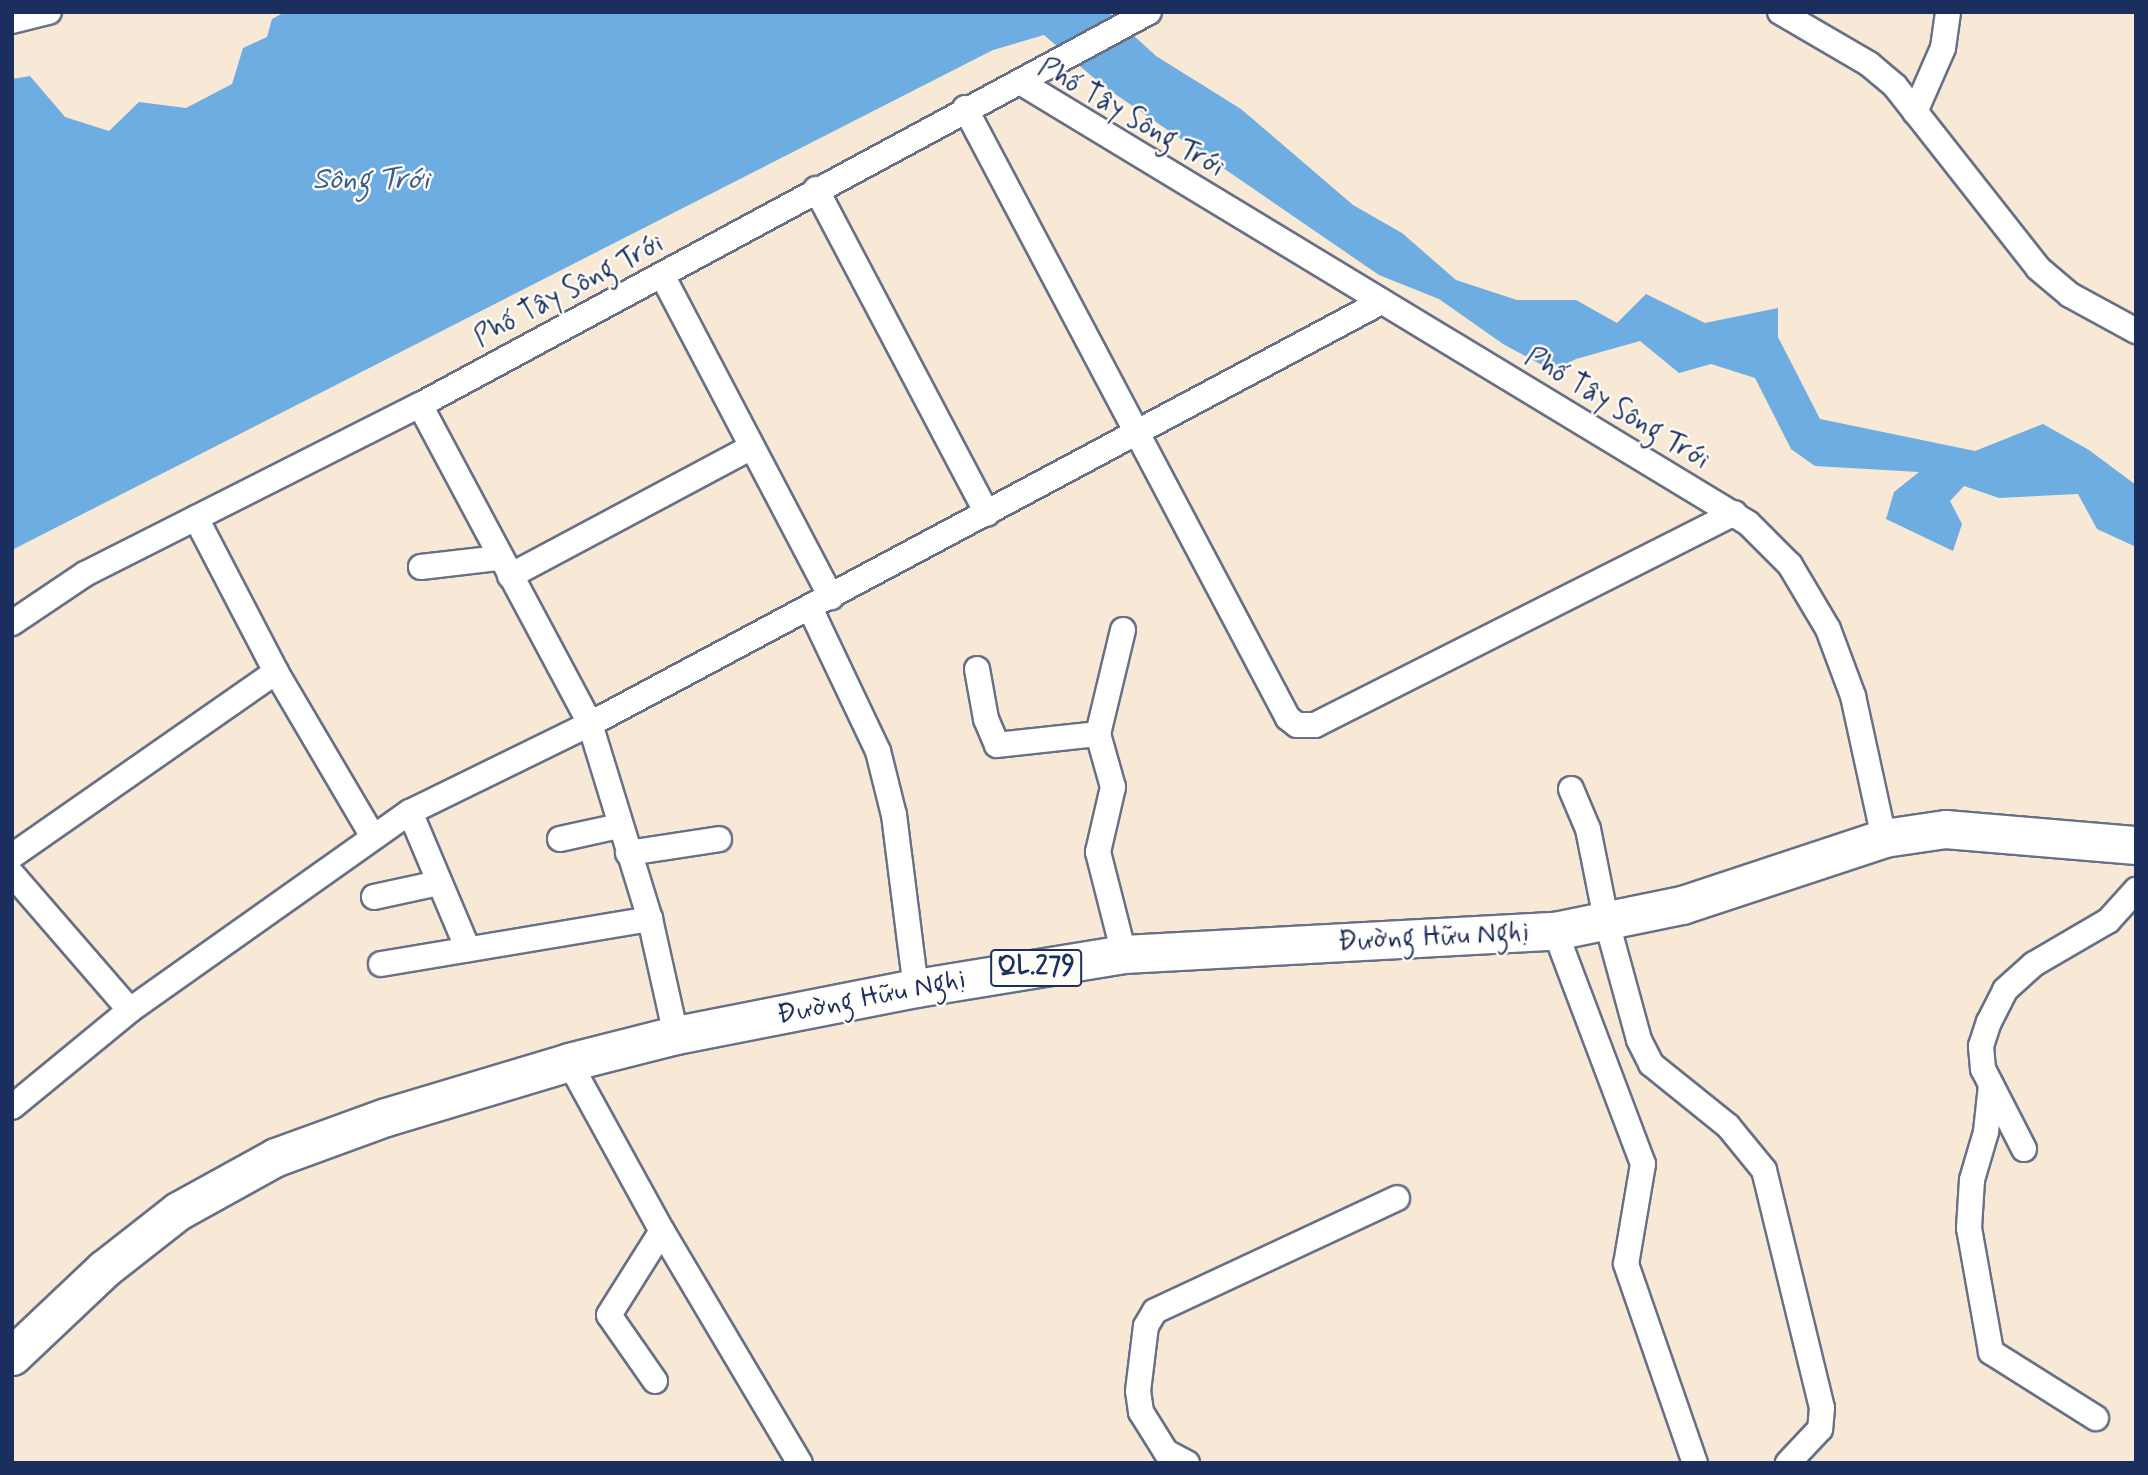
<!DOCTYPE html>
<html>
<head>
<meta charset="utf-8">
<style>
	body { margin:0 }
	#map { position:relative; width:2148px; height:1475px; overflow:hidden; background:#f7e9d5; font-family:Mynerve,sans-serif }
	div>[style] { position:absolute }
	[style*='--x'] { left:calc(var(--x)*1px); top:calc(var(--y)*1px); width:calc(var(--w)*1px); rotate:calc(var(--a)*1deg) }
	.water>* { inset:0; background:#6eade1 }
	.roads { filter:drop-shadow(2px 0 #687088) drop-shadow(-2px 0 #687088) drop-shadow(0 2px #687088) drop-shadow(0 -2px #687088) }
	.minor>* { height:24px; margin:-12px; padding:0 12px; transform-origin:12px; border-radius:12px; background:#fff }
	.highway>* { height:37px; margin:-18.5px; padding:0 18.5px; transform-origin:18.5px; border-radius:18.5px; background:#fff }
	span { translate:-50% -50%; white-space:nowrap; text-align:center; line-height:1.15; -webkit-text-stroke:5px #fdfcf7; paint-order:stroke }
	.shield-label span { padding:2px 5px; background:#fdfcf7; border:2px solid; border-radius:5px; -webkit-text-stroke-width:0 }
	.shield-label { font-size:26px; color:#1b2f5e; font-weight:700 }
	.street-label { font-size:28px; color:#1b2f5e }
	.water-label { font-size:30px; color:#385b8c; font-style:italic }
	.frame { position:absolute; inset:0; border:14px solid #1b2f5e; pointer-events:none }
</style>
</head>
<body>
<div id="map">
	<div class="water">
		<div style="clip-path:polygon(285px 12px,1108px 12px,1156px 56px,1241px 109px,1353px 205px,1402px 233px,1456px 280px,1517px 300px,1576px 300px,1617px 323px,1646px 294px,1705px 323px,1778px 308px,1778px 337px,1820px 419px,1975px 451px,2043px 424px,2089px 450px,2136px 485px,2136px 547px,2097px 529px,2078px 494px,1999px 498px,1964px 486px,1950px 501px,1962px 524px,1953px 551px,1886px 519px,1894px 492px,1919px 472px,1815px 466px,1791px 449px,1755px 378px,1711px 364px,1679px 373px,1640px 341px,1576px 359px,1553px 371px,1503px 344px,1439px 299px,1379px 275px,1102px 85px,1044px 35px,993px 50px,12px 550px,12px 79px,30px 76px,65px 117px,109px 131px,139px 102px,186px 108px,232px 84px,243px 48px,267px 37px,272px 19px)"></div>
	</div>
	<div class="roads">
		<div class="minor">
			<div style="--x:1780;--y:12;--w:103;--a:30.3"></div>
			<div style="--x:1869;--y:64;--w:34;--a:40"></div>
			<div style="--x:1895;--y:86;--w:231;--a:51.8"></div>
			<div style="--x:2038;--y:268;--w:42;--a:40.2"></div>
			<div style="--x:2070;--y:295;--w:75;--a:28.6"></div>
			<div style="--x:12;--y:21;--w:38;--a:-14"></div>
			<div style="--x:1020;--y:82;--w:851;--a:31.21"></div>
			<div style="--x:1748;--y:523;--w:59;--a:45"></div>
			<div style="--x:1790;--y:565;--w:74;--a:59.3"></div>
			<div style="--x:1828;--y:629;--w:72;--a:69.5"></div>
			<div style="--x:1853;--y:696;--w:145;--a:77.7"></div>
			<div style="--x:965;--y:108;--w:690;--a:62.1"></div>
			<div style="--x:1288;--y:718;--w:11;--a:38"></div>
			<div style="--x:1297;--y:725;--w:18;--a:0"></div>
			<div style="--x:1315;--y:725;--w:470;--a:-26.8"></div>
			<div style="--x:1915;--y:112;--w:70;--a:-66.4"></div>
			<div style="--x:1943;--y:48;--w:36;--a:-82"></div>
			<div style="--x:816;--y:189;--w:367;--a:62.2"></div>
			<div style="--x:662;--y:275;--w:364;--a:62.3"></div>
			<div style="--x:420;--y:405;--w:361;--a:61.9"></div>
			<div style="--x:590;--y:724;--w:204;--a:72.9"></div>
			<div style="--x:650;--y:919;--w:119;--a:77.4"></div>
			<div style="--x:196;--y:518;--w:174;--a:62.5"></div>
			<div style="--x:276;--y:672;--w:189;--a:59.5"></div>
			<div style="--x:421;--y:567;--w:79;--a:-6.6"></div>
			<div style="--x:510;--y:576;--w:274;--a:-28.1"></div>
			<div style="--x:810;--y:608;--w:158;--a:64.6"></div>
			<div style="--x:878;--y:751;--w:66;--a:76"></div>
			<div style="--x:894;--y:815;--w:174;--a:82.8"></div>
			<div style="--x:12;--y:623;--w:88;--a:-33.9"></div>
			<div style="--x:85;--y:574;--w:375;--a:-26.8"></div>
			<div style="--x:420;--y:405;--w:828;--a:-28.33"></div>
			<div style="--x:1123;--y:630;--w:107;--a:103.5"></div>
			<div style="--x:1098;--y:734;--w:55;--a:74.2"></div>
			<div style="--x:1113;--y:787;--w:67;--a:103"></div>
			<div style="--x:1098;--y:852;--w:105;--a:75.7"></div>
			<div style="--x:977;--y:669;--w:51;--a:79.8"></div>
			<div style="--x:986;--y:719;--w:28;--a:67"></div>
			<div style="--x:997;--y:745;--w:102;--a:-6.2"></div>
			<div style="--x:1571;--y:789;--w:43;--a:67"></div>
			<div style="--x:1588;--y:829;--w:92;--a:78.7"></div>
			<div style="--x:1606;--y:919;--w:125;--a:74.7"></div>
			<div style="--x:1639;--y:1040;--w:27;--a:63"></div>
			<div style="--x:1651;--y:1064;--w:99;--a:38.8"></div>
			<div style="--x:1728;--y:1126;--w:57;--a:50.7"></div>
			<div style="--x:1764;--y:1170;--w:245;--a:76.3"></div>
			<div style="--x:1822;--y:1408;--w:21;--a:95"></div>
			<div style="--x:1820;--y:1429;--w:47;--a:133.3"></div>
			<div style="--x:410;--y:812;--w:149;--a:67.1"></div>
			<div style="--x:560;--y:839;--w:60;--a:-12.4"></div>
			<div style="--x:628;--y:853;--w:92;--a:-8.7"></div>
			<div style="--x:12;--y:856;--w:322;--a:-34.9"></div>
			<div style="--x:12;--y:874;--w:180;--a:49.1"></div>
			<div style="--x:374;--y:897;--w:66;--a:-12.2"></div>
			<div style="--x:1555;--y:931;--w:249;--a:69.3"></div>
			<div style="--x:1643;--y:1164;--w:101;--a:99.6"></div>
			<div style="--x:1626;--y:1264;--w:211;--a:70.9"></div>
			<div style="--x:381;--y:964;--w:273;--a:-9.5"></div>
			<div style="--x:569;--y:1062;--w:193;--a:61.2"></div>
			<div style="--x:662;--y:1231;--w:270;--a:59.3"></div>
			<div style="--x:1991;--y:1085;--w:47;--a:96.1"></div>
			<div style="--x:1986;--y:1132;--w:50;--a:106.3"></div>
			<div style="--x:1972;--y:1180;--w:48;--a:93.6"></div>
			<div style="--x:1969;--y:1228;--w:126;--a:79.9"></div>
			<div style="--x:1991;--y:1352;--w:124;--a:32.2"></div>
			<div style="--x:12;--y:1107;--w:153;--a:-39.4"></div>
			<div style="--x:130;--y:1010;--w:343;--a:-35.3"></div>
			<div style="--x:410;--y:812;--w:200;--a:-26.1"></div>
			<div style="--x:590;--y:724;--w:897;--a:-28.08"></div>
			<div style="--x:2024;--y:1149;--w:90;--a:-117.1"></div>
			<div style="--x:1983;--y:1069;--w:23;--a:-95"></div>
			<div style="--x:1981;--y:1046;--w:25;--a:-72"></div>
			<div style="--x:1989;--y:1022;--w:36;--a:-63"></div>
			<div style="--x:2005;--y:990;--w:39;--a:-42"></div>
			<div style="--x:2034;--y:964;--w:86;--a:-30.2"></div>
			<div style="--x:2108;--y:921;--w:42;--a:-47.9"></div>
			<div style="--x:655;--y:1381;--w:80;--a:-124.9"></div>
			<div style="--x:609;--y:1315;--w:99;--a:-57.8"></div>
			<div style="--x:1187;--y:1463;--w:24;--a:-152"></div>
			<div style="--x:1166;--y:1452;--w:47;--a:-122"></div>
			<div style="--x:1141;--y:1412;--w:21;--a:-98"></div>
			<div style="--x:1138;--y:1391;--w:65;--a:-83"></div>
			<div style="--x:1146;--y:1326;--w:17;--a:-59"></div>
			<div style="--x:1155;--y:1311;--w:267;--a:-25"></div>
		</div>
		<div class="highway">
			<div style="--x:12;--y:1356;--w:127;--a:-43.4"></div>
			<div style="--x:104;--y:1269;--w:94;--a:-38.1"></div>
			<div style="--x:178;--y:1211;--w:112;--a:-28.9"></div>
			<div style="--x:276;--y:1157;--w:117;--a:-20"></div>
			<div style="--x:386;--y:1117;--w:191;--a:-16.7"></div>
			<div style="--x:569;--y:1062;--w:110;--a:-14.2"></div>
			<div style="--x:676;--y:1035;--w:245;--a:-11.1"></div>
			<div style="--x:916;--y:988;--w:211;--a:-9.3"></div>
			<div style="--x:1124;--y:954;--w:432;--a:-3.1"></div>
			<div style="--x:1555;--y:931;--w:130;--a:-11.6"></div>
			<div style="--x:1682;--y:905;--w:213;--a:-18.3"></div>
			<div style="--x:1884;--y:838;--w:62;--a:-8.4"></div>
			<div style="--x:1945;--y:829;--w:192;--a:4.8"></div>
		</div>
	</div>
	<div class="shield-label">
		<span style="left:1036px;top:968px">QL.279</span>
	</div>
	<div class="street-label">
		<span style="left:1131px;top:118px;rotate:30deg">Phố Tây Sông Trới</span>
		<span style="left:569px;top:291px;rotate:-28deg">Phố Tây Sông Trới</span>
		<span style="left:1617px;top:409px;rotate:31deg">Phố Tây Sông Trới</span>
		<span style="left:1433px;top:938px;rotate:-3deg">Đường Hữu Nghị</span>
		<span style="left:871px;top:998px;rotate:-11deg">Đường Hữu Nghị</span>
	</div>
	<div class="water-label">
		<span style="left:371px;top:180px">Sông Trới</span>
	</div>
	<div class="frame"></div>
</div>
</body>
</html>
